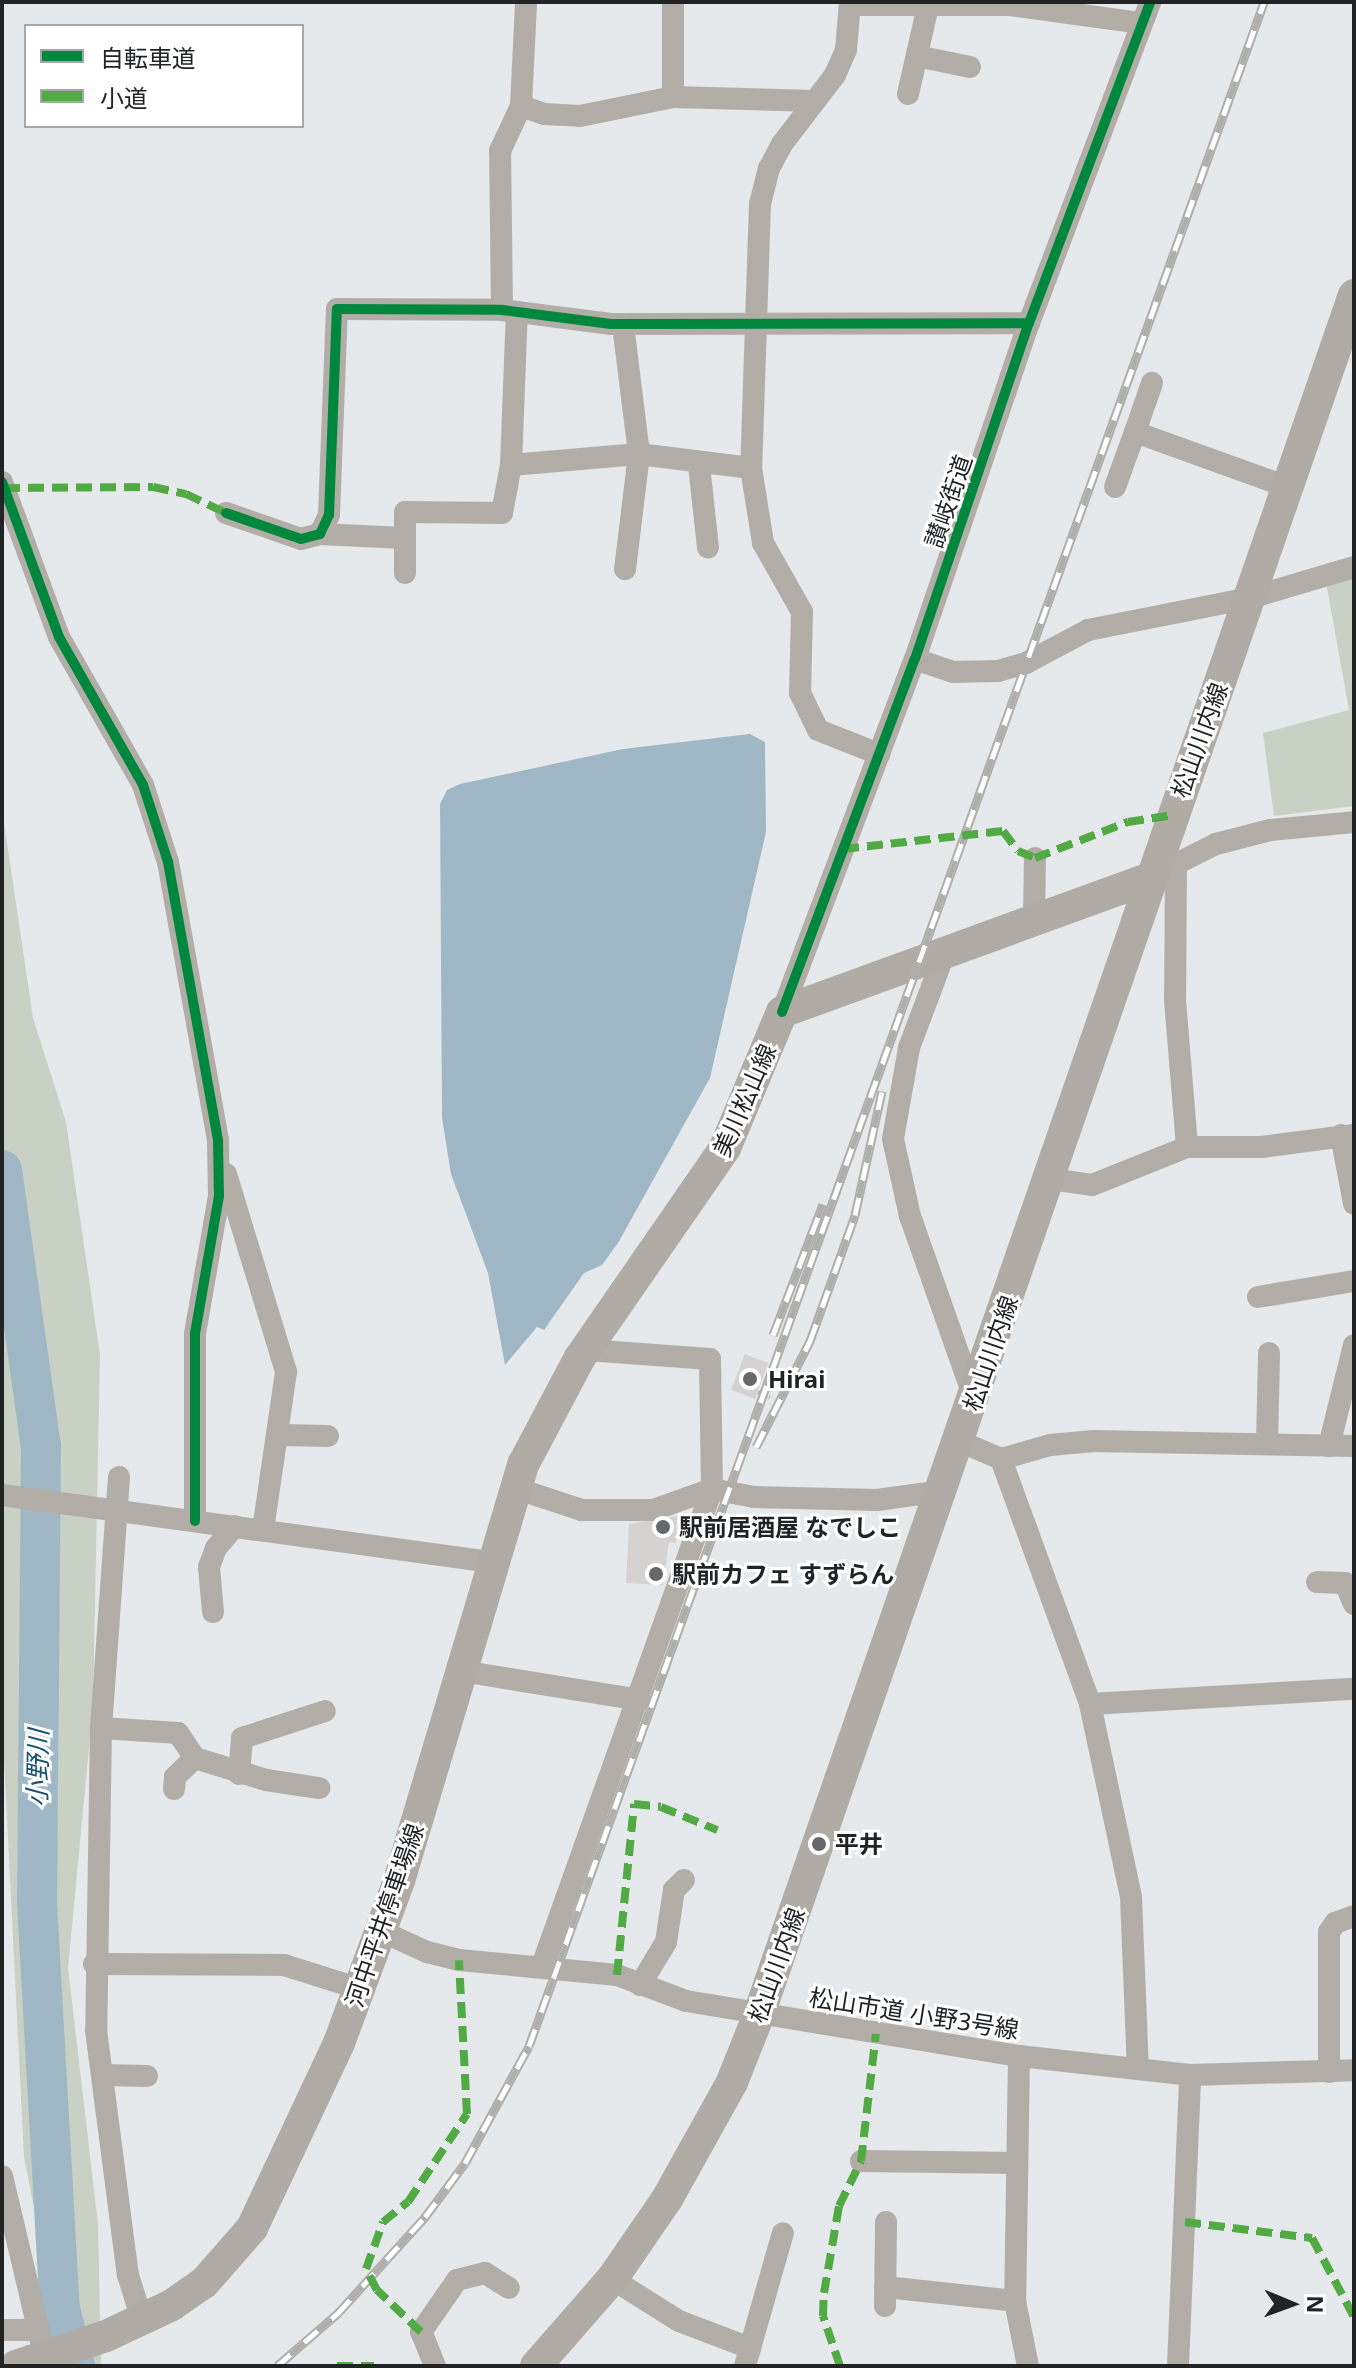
<!DOCTYPE html>
<html>
<head>
<meta charset="utf-8">
<style>
	body { margin:0 }
	#map { position:relative; width:1356px; height:2368px; overflow:hidden; background:#e6e9eb; font-family:"Noto Sans","Noto Sans JP",sans-serif }
	div>[style] { position:absolute }
	[style*='--x'] { left:calc(var(--x)*1px); top:calc(var(--y)*1px); width:calc(var(--w)*1px); rotate:calc(var(--a)*1deg) }
	.green>* { inset:0; background:#c8d1c4 }
	.water>* { inset:0; background:#a0b7c6 }
	.river>* { height:40px; margin:-20px; padding:0 20px; transform-origin:20px; border-radius:20px; background:#a0b7c6 }
	.building>* { inset:0; background:#d7d2d2 }
	.path>* { height:4px; margin-top:-2px; transform-origin:0; background:repeating-linear-gradient(90deg,#b0aeaa 0 6px,transparent 0 12px) }
	.minor>* { height:22px; margin:-11px; padding:0 11px; transform-origin:11px; border-radius:11px; background:#b2ada7 }
	.secondary>* { height:32px; margin:-16px; padding:0 16px; transform-origin:16px; border-radius:16px; background:#b0aca5 }
	.rail>* { height:9px; margin-top:-4.5px; transform-origin:0; background:repeating-linear-gradient(90deg,#fff 0 18px,#afaeab 0 36px); box-sizing:border-box; border-block:2px solid #afaeab }
	.quiet>* { height:8px; margin-top:-4px; transform-origin:0; background:repeating-linear-gradient(90deg,#52aa44 0 16px,transparent 0 24px) }
	.cycleway>* { height:10px; margin:-5px; padding:0 5px; transform-origin:5px; border-radius:5px; background:#00873e }
	.dots>* { width:22px; height:22px; translate:-50% -50%; box-sizing:border-box; border:4px solid #fff; border-radius:50% }
	span { translate:-50% -50%; white-space:nowrap; text-align:center; line-height:1.15; -webkit-text-stroke:6px #fff; paint-order:stroke }
	.street-label { font-size:24px; color:#212325 }
	.poi-label { font-size:24px; color:#212325; font-weight:700 }
	.left { translate:0 -50%; text-align:left }
	.water-label { font-size:26px; color:#1d5372; font-style:italic }
	.frame { position:absolute; inset:0; border:4px solid #212325; pointer-events:none }
	.legend { position:absolute; left:24px; top:24px; width:280px; height:104px; box-sizing:border-box; background:#fff; border:2px solid #a6a7a8; margin:0; padding:10px 14px; list-style:none; font-size:24px; color:#212325 }
	.legend li { display:flex; align-items:center; gap:16px; height:40px }
	.legend b { width:40px; border:2px solid #a6a7a8 }
	.north { position:absolute; left:1252px; top:2264px; width:80px; height:80px; -webkit-text-stroke:6px #fff; paint-order:stroke; rotate:91deg; font-size:22px; font-weight:700; line-height:32px; text-align:center; color:#212325 }
	.north::after { content:''; display:block; margin:auto; width:28px; height:36px; background:#212325; clip-path:polygon(50% 0,100% 100%,50% 72%,0 100%) }
</style>
</head>
<body>
<div id="map">
	<div class="green">
		<div style="clip-path:polygon(1354px 573px,1354px 806px,1274px 816px,1263px 733px,1349px 710px,1326px 582px)"></div>
		<div style="clip-path:polygon(2px 809px,33px 1018px,66px 1122px,100px 1355px,93px 1706px,68px 1968px,98px 2224px,101px 2366px,65px 2366px,24px 2157px,2px 1719px)"></div>
	</div>
	<div class="water">
		<div style="clip-path:polygon(750px 734px,765px 742px,766px 832px,710px 1078px,618px 1243px,602px 1265px,584px 1273px,544px 1330px,537px 1327px,505px 1365px,488px 1273px,451px 1174px,442px 1118px,440px 804px,447px 790px,460px 784px,623px 749px)"></div>
	</div>
	<div class="river">
		<div style="--x:2;--y:1170;--w:279;--a:82"></div>
		<div style="--x:41;--y:1446;--w:457;--a:90.5"></div>
		<div style="--x:37;--y:1903;--w:407;--a:86.8"></div>
		<div style="--x:60;--y:2309;--w:59;--a:75.3"></div>
	</div>
	<div class="building">
		<div style="clip-path:polygon(745px 1354px,768px 1363px,755px 1399px,731px 1390px)"></div>
		<div style="clip-path:polygon(677px 1516px,676px 1543px,669px 1542px,663px 1585px,626px 1583px,629px 1524px)"></div>
	</div>
	<div class="path">
		<div style="--x:758;--y:1392;--w:13;--a:23"></div>
	</div>
	<div class="minor">
		<div style="--x:673;--y:2;--w:95;--a:90"></div>
		<div style="--x:850;--y:2;--w:48;--a:94.8"></div>
		<div style="--x:846;--y:50;--w:27;--a:114"></div>
		<div style="--x:835;--y:75;--w:87;--a:127.5"></div>
		<div style="--x:782;--y:144;--w:27;--a:118"></div>
		<div style="--x:769;--y:168;--w:36;--a:104"></div>
		<div style="--x:760;--y:203;--w:265;--a:91.9"></div>
		<div style="--x:751;--y:468;--w:76;--a:80.9"></div>
		<div style="--x:763;--y:543;--w:79;--a:60.5"></div>
		<div style="--x:802;--y:612;--w:81;--a:91.4"></div>
		<div style="--x:800;--y:693;--w:41;--a:64.1"></div>
		<div style="--x:818;--y:730;--w:66;--a:21.5"></div>
		<div style="--x:850;--y:5;--w:160;--a:0"></div>
		<div style="--x:1010;--y:5;--w:133;--a:7.8"></div>
		<div style="--x:917;--y:56;--w:54;--a:11.7"></div>
		<div style="--x:908;--y:94;--w:90;--a:-77.2"></div>
		<div style="--x:521;--y:106;--w:24;--a:19"></div>
		<div style="--x:544;--y:114;--w:36;--a:3"></div>
		<div style="--x:580;--y:116;--w:95;--a:-11.5"></div>
		<div style="--x:673;--y:97;--w:142;--a:1.6"></div>
		<div style="--x:502;--y:310;--w:159;--a:-90.7"></div>
		<div style="--x:500;--y:151;--w:50;--a:-65"></div>
		<div style="--x:521;--y:106;--w:104;--a:-87.2"></div>
		<div style="--x:623;--y:325;--w:130;--a:82.9"></div>
		<div style="--x:639;--y:454;--w:116;--a:96.9"></div>
		<div style="--x:1135;--y:432;--w:52;--a:-70.9"></div>
		<div style="--x:511;--y:465;--w:128;--a:-4.9"></div>
		<div style="--x:639;--y:454;--w:113;--a:7.1"></div>
		<div style="--x:699;--y:465;--w:83;--a:83.8"></div>
		<div style="--x:2;--y:482;--w:165;--a:69.8"></div>
		<div style="--x:59;--y:637;--w:170;--a:60.4"></div>
		<div style="--x:143;--y:785;--w:81;--a:72"></div>
		<div style="--x:168;--y:862;--w:283;--a:79.8"></div>
		<div style="--x:218;--y:1141;--w:55;--a:89"></div>
		<div style="--x:219;--y:1196;--w:140;--a:99.9"></div>
		<div style="--x:195;--y:1334;--w:187;--a:90"></div>
		<div style="--x:1115;--y:487;--w:59;--a:-70"></div>
		<div style="--x:1135;--y:432;--w:163;--a:19.8"></div>
		<div style="--x:226;--y:513;--w:79;--a:19.1"></div>
		<div style="--x:301;--y:539;--w:20;--a:-15"></div>
		<div style="--x:320;--y:534;--w:21;--a:-65"></div>
		<div style="--x:329;--y:515;--w:206;--a:-87.8"></div>
		<div style="--x:337;--y:309;--w:165;--a:0.3"></div>
		<div style="--x:502;--y:310;--w:110;--a:7.3"></div>
		<div style="--x:611;--y:324;--w:418;--a:-0.1"></div>
		<div style="--x:320;--y:534;--w:84;--a:2.7"></div>
		<div style="--x:405;--y:573;--w:61;--a:-90"></div>
		<div style="--x:405;--y:512;--w:97;--a:0.6"></div>
		<div style="--x:502;--y:513;--w:49;--a:-79.4"></div>
		<div style="--x:511;--y:465;--w:153;--a:-87.8"></div>
		<div style="--x:915;--y:659;--w:40;--a:18.9"></div>
		<div style="--x:953;--y:672;--w:45;--a:-1.3"></div>
		<div style="--x:998;--y:671;--w:29;--a:-16"></div>
		<div style="--x:1026;--y:663;--w:70;--a:-28"></div>
		<div style="--x:1088;--y:630;--w:165;--a:-11.2"></div>
		<div style="--x:1250;--y:598;--w:109;--a:-16.6"></div>
		<div style="--x:1176;--y:864;--w:136;--a:90.4"></div>
		<div style="--x:1175;--y:1000;--w:147;--a:85.3"></div>
		<div style="--x:1164;--y:870;--w:58;--a:-26.6"></div>
		<div style="--x:1216;--y:844;--w:56;--a:-14.5"></div>
		<div style="--x:1270;--y:830;--w:84;--a:-5.4"></div>
		<div style="--x:1034;--y:920;--w:62;--a:-89.1"></div>
		<div style="--x:945;--y:952;--w:103;--a:110.6"></div>
		<div style="--x:909;--y:1048;--w:92;--a:100"></div>
		<div style="--x:893;--y:1139;--w:79;--a:77.6"></div>
		<div style="--x:910;--y:1216;--w:193;--a:70.6"></div>
		<div style="--x:782;--y:1012;--w:377;--a:-69.4"></div>
		<div style="--x:915;--y:659;--w:355;--a:-71.3"></div>
		<div style="--x:1029;--y:323;--w:343;--a:-69.3"></div>
		<div style="--x:1341;--y:1135;--w:70;--a:79.3"></div>
		<div style="--x:226;--y:1174;--w:207;--a:73.1"></div>
		<div style="--x:286;--y:1372;--w:160;--a:98.3"></div>
		<div style="--x:1050;--y:1179;--w:42;--a:8.1"></div>
		<div style="--x:1092;--y:1185;--w:102;--a:-21.8"></div>
		<div style="--x:1187;--y:1147;--w:74;--a:0"></div>
		<div style="--x:1261;--y:1147;--w:94;--a:-7.4"></div>
		<div style="--x:1258;--y:1297;--w:97;--a:-9.5"></div>
		<div style="--x:280;--y:1435;--w:48;--a:1.2"></div>
		<div style="--x:959;--y:1441;--w:46;--a:23.2"></div>
		<div style="--x:1001;--y:1459;--w:51;--a:-15.9"></div>
		<div style="--x:1050;--y:1445;--w:44;--a:-5.2"></div>
		<div style="--x:1094;--y:1441;--w:260;--a:1.1"></div>
		<div style="--x:1267;--y:1444;--w:91;--a:-88.7"></div>
		<div style="--x:1329;--y:1446;--w:104;--a:-76.1"></div>
		<div style="--x:1001;--y:1459;--w:261;--a:70"></div>
		<div style="--x:1090;--y:1704;--w:197;--a:78"></div>
		<div style="--x:1131;--y:1897;--w:171;--a:87.7"></div>
		<div style="--x:119;--y:1477;--w:252;--a:94.1"></div>
		<div style="--x:101;--y:1728;--w:302;--a:90.9"></div>
		<div style="--x:96;--y:2030;--w:247;--a:82.6"></div>
		<div style="--x:128;--y:2275;--w:47;--a:72.7"></div>
		<div style="--x:515;--y:1488;--w:71;--a:18.2"></div>
		<div style="--x:582;--y:1510;--w:71;--a:0"></div>
		<div style="--x:653;--y:1510;--w:63;--a:-19.6"></div>
		<div style="--x:712;--y:1489;--w:43;--a:10.8"></div>
		<div style="--x:754;--y:1497;--w:123;--a:1.4"></div>
		<div style="--x:877;--y:1500;--w:66;--a:-7.9"></div>
		<div style="--x:2;--y:1495;--w:496;--a:7.8"></div>
		<div style="--x:1317;--y:1582;--w:28;--a:2"></div>
		<div style="--x:1345;--y:1583;--w:23;--a:67"></div>
		<div style="--x:213;--y:1612;--w:45;--a:-95.1"></div>
		<div style="--x:209;--y:1567;--w:20;--a:-70"></div>
		<div style="--x:216;--y:1548;--w:29;--a:-49"></div>
		<div style="--x:461;--y:1671;--w:181;--a:9.2"></div>
		<div style="--x:1090;--y:1704;--w:264;--a:-3.3"></div>
		<div style="--x:101;--y:1728;--w:77;--a:3.7"></div>
		<div style="--x:178;--y:1733;--w:30;--a:56"></div>
		<div style="--x:195;--y:1758;--w:74;--a:17.2"></div>
		<div style="--x:266;--y:1780;--w:54;--a:8.6"></div>
		<div style="--x:239;--y:1774;--w:36;--a:-85"></div>
		<div style="--x:242;--y:1738;--w:87;--a:-18"></div>
		<div style="--x:174;--y:1789;--w:12;--a:-85"></div>
		<div style="--x:175;--y:1777;--w:28;--a:-44"></div>
		<div style="--x:381;--y:1931;--w:51;--a:24.5"></div>
		<div style="--x:427;--y:1952;--w:33;--a:14"></div>
		<div style="--x:459;--y:1960;--w:159;--a:5.4"></div>
		<div style="--x:617;--y:1975;--w:74;--a:20.6"></div>
		<div style="--x:686;--y:2001;--w:338;--a:9.4"></div>
		<div style="--x:1019;--y:2056;--w:172;--a:6.3"></div>
		<div style="--x:1190;--y:2075;--w:164;--a:-1.7"></div>
		<div style="--x:94;--y:1964;--w:190;--a:0.3"></div>
		<div style="--x:284;--y:1965;--w:80;--a:17.5"></div>
		<div style="--x:542;--y:1966;--w:506;--a:-70.38"></div>
		<div style="--x:712;--y:1489;--w:130;--a:-90.9"></div>
		<div style="--x:710;--y:1359;--w:124;--a:-175.8"></div>
		<div style="--x:640;--y:1985;--w:50;--a:-58.8"></div>
		<div style="--x:666;--y:1942;--w:53;--a:-81.3"></div>
		<div style="--x:674;--y:1890;--w:14;--a:-45"></div>
		<div style="--x:1019;--y:2056;--w:245;--a:90.9"></div>
		<div style="--x:1015;--y:2301;--w:66;--a:78.7"></div>
		<div style="--x:1329;--y:2072;--w:140;--a:-90"></div>
		<div style="--x:1329;--y:1932;--w:11;--a:-56"></div>
		<div style="--x:1335;--y:1923;--w:20;--a:-20"></div>
		<div style="--x:102;--y:2075;--w:45;--a:1.3"></div>
		<div style="--x:861;--y:2161;--w:156;--a:0.7"></div>
		<div style="--x:2;--y:2176;--w:182;--a:76.7"></div>
		<div style="--x:612;--y:2279;--w:79;--a:32.1"></div>
		<div style="--x:679;--y:2321;--w:76;--a:20.8"></div>
		<div style="--x:885;--y:2287;--w:131;--a:6.1"></div>
		<div style="--x:885;--y:2306;--w:84;--a:-89.3"></div>
		<div style="--x:2;--y:2330;--w:36;--a:0"></div>
		<div style="--x:435;--y:2366;--w:37;--a:-112"></div>
		<div style="--x:421;--y:2332;--w:63;--a:-55.3"></div>
		<div style="--x:457;--y:2280;--w:29;--a:-14"></div>
		<div style="--x:485;--y:2273;--w:28;--a:32"></div>
		<div style="--x:745;--y:2366;--w:138;--a:-74.1"></div>
		<div style="--x:1178;--y:2366;--w:291;--a:-87.6"></div>
	</div>
	<div class="secondary">
		<div style="--x:16;--y:2366;--w:95;--a:-18.4"></div>
		<div style="--x:106;--y:2336;--w:73;--a:-25.2"></div>
		<div style="--x:172;--y:2305;--w:39;--a:-35"></div>
		<div style="--x:204;--y:2283;--w:73;--a:-48.9"></div>
		<div style="--x:252;--y:2228;--w:204;--a:-64.8"></div>
		<div style="--x:339;--y:2043;--w:173;--a:-69.7"></div>
		<div style="--x:399;--y:1881;--w:436;--a:-73.4"></div>
		<div style="--x:524;--y:1463;--w:118;--a:-62.1"></div>
		<div style="--x:579;--y:1359;--w:257;--a:-55.3"></div>
		<div style="--x:725;--y:1148;--w:147;--a:-67.3"></div>
		<div style="--x:782;--y:1012;--w:392;--a:-20"></div>
		<div style="--x:536;--y:2366;--w:116;--a:-48.9"></div>
		<div style="--x:612;--y:2279;--w:97;--a:-55.5"></div>
		<div style="--x:667;--y:2199;--w:134;--a:-60.9"></div>
		<div style="--x:732;--y:2082;--w:73;--a:-68.3"></div>
		<div style="--x:759;--y:2014;--w:1819;--a:-70.91"></div>
	</div>
	<div class="rail">
		<div style="--x:773;--y:1335;--w:140;--a:-69.1"></div>
		<div style="--x:756;--y:1447;--w:119;--a:-63"></div>
		<div style="--x:810;--y:1341;--w:134;--a:-70.3"></div>
		<div style="--x:855;--y:1215;--w:127;--a:-77.7"></div>
		<div style="--x:277;--y:2366;--w:81;--a:-41"></div>
		<div style="--x:338;--y:2313;--w:130;--a:-47.8"></div>
		<div style="--x:425;--y:2217;--w:67;--a:-53.5"></div>
		<div style="--x:465;--y:2163;--w:133;--a:-61.3"></div>
		<div style="--x:529;--y:2046;--w:2172;--a:-70.22"></div>
	</div>
	<div class="quiet">
		<div style="--x:4;--y:488;--w:149;--a:-0.4"></div>
		<div style="--x:153;--y:487;--w:34;--a:12"></div>
		<div style="--x:186;--y:494;--w:44;--a:25.4"></div>
		<div style="--x:843;--y:849;--w:161;--a:-6.4"></div>
		<div style="--x:1003;--y:831;--w:25;--a:53"></div>
		<div style="--x:1018;--y:851;--w:18;--a:22"></div>
		<div style="--x:1035;--y:858;--w:100;--a:-21.2"></div>
		<div style="--x:1128;--y:822;--w:46;--a:-8.8"></div>
		<div style="--x:617;--y:1975;--w:172;--a:-84.3"></div>
		<div style="--x:634;--y:1804;--w:27;--a:6"></div>
		<div style="--x:661;--y:1807;--w:61;--a:22.3"></div>
		<div style="--x:1185;--y:2222;--w:128;--a:7.2"></div>
		<div style="--x:1312;--y:2238;--w:89;--a:62"></div>
		<div style="--x:421;--y:2332;--w:61;--a:-136.3"></div>
		<div style="--x:377;--y:2290;--w:24;--a:-118"></div>
		<div style="--x:366;--y:2269;--w:50;--a:-70.1"></div>
		<div style="--x:383;--y:2222;--w:32;--a:-39"></div>
		<div style="--x:408;--y:2202;--w:106;--a:-56.2"></div>
		<div style="--x:467;--y:2114;--w:154;--a:-93"></div>
		<div style="--x:337;--y:2366;--w:37;--a:0"></div>
		<div style="--x:840;--y:2366;--w:53;--a:-108.8"></div>
		<div style="--x:823;--y:2316;--w:23;--a:-88"></div>
		<div style="--x:824;--y:2293;--w:88;--a:-80.2"></div>
		<div style="--x:839;--y:2206;--w:50;--a:-63.9"></div>
		<div style="--x:861;--y:2161;--w:128;--a:-83.3"></div>
	</div>
	<div class="cycleway">
		<div style="--x:2;--y:482;--w:165;--a:69.8"></div>
		<div style="--x:59;--y:637;--w:170;--a:60.4"></div>
		<div style="--x:143;--y:785;--w:81;--a:72"></div>
		<div style="--x:168;--y:862;--w:283;--a:79.8"></div>
		<div style="--x:218;--y:1141;--w:55;--a:89"></div>
		<div style="--x:219;--y:1196;--w:140;--a:99.9"></div>
		<div style="--x:195;--y:1334;--w:187;--a:90"></div>
		<div style="--x:226;--y:513;--w:79;--a:19.1"></div>
		<div style="--x:301;--y:539;--w:20;--a:-15"></div>
		<div style="--x:320;--y:534;--w:21;--a:-65"></div>
		<div style="--x:329;--y:515;--w:206;--a:-87.8"></div>
		<div style="--x:337;--y:309;--w:165;--a:0.3"></div>
		<div style="--x:502;--y:310;--w:110;--a:7.3"></div>
		<div style="--x:611;--y:324;--w:418;--a:-0.1"></div>
		<div style="--x:782;--y:1012;--w:377;--a:-69.4"></div>
		<div style="--x:915;--y:659;--w:355;--a:-71.3"></div>
		<div style="--x:1029;--y:323;--w:343;--a:-69.3"></div>
	</div>
	<div class="dots">
		<div style="left:750px;top:1379px;background:#66686a"></div>
		<div style="left:663px;top:1527px;background:#66686a"></div>
		<div style="left:656px;top:1574px;background:#66686a"></div>
		<div style="left:819px;top:1844px;background:#66686a"></div>
	</div>
	<div class="street-label">
		<span style="left:948px;top:501px;rotate:-71deg">讃岐街道</span>
		<span style="left:1199px;top:740px;rotate:-70deg">松山川内線</span>
		<span style="left:744px;top:1100px;rotate:-66deg">美川松山線</span>
		<span style="left:990px;top:1353px;rotate:-71deg">松山川内線</span>
		<span style="left:384px;top:1915px;rotate:-71deg">河中平井停車場線</span>
		<span style="left:776px;top:1965px;rotate:-70deg">松山川内線</span>
		<span style="left:914px;top:2013px;rotate:9deg">松山市道 小野3号線</span>
	</div>
	<div class="poi-label">
		<span class="left" style="left:768px;top:1379px">Hirai</span>
		<span class="left" style="left:679px;top:1527px">駅前居酒屋 なでしこ</span>
		<span class="left" style="left:672px;top:1574px">駅前カフェ すずらん</span>
		<span class="left" style="left:835px;top:1844px">平井</span>
	</div>
	<div class="water-label">
		<span style="left:38px;top:1768px;rotate:-89deg">小野川</span>
	</div>
	<div class="frame"></div>
	<ul class="legend">
	<li><b style="height:10px;background:#00873e"></b>自転車道</li>
	<li><b style="height:10px;background:#52aa44"></b>小道</li>
	</ul>
	<div class="north">N</div>
</div>
</body>
</html>
